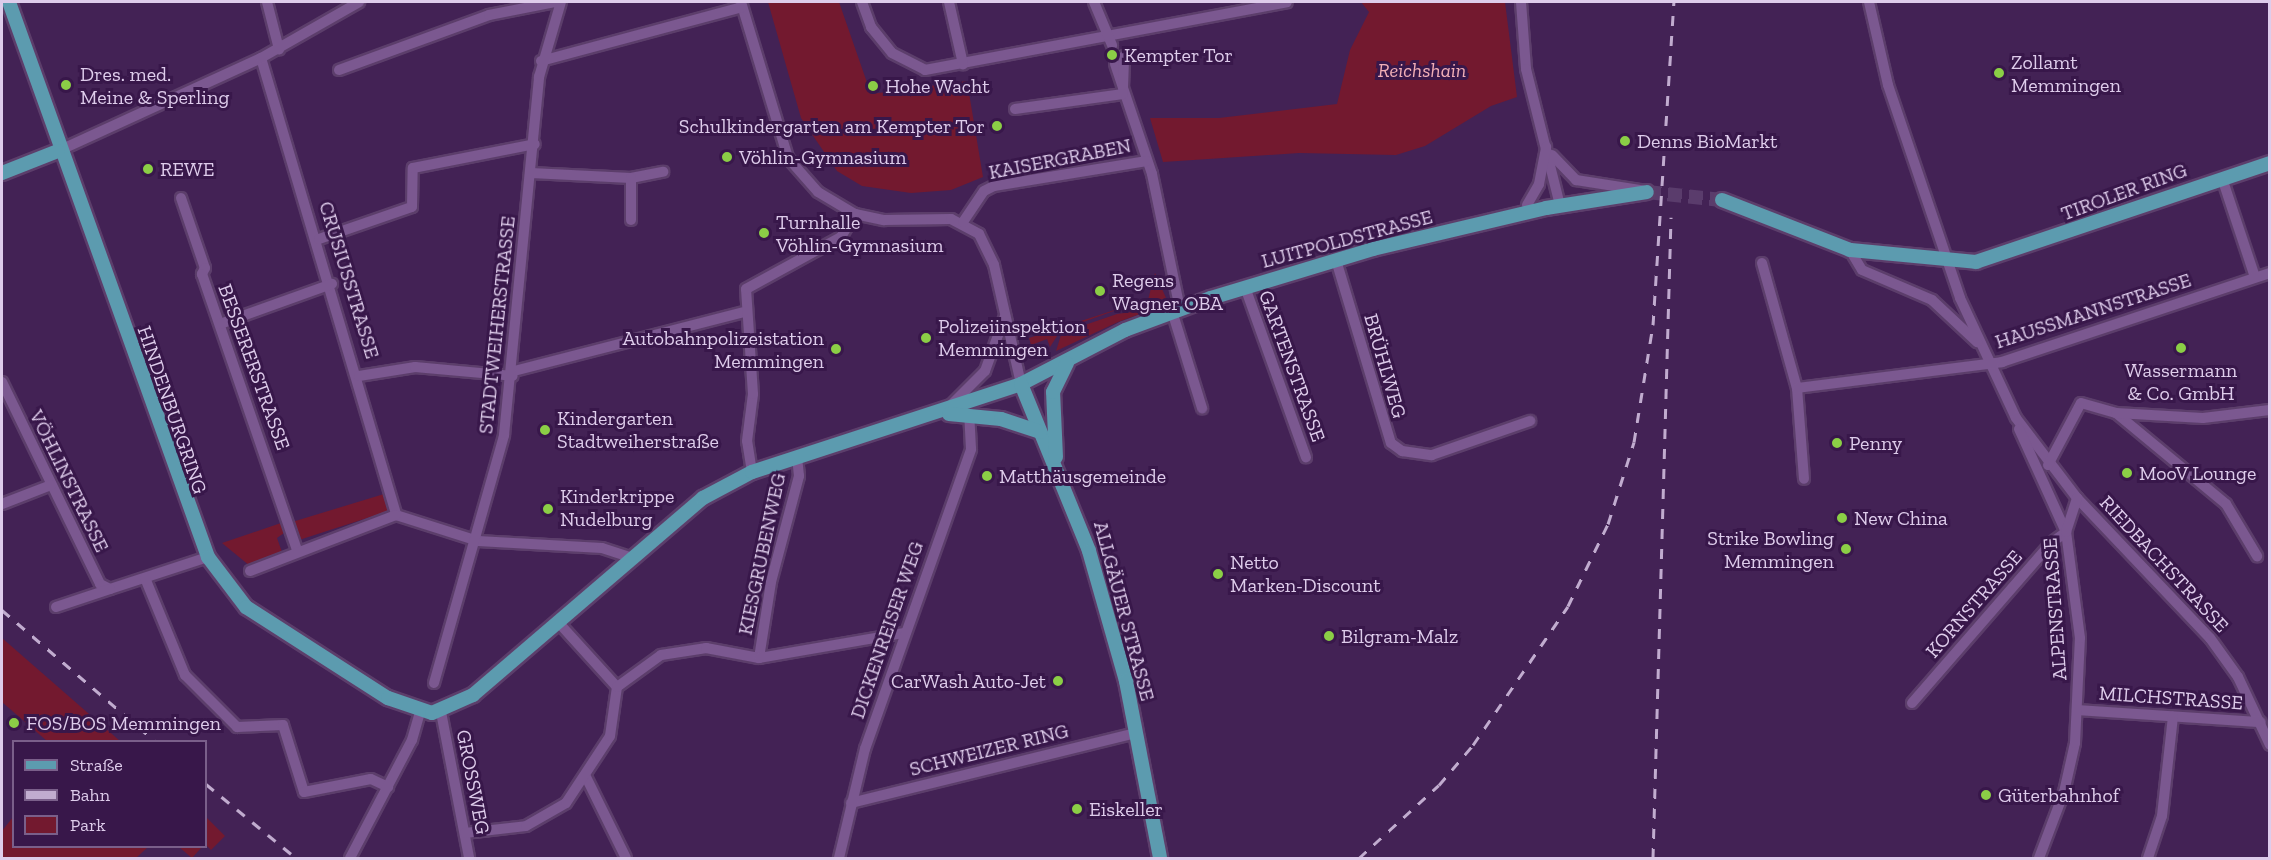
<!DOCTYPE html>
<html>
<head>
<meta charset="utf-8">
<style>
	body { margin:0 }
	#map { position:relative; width:2271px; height:860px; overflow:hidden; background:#432255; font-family:"Zilla Slab",serif }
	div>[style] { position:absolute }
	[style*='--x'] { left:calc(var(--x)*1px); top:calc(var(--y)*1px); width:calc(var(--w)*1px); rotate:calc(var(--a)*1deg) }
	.green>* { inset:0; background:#73192f }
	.minor-tunnel>* { height:10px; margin-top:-5px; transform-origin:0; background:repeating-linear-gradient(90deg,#5a3c6c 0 10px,transparent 0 15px) }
	.major-tunnel>* { height:14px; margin-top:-7px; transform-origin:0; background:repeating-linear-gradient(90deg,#5a3c6c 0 14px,transparent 0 21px) }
	.roads { filter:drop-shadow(2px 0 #5c3e6b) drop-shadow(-2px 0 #5c3e6b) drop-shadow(0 2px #5c3e6b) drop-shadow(0 -2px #5c3e6b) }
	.minor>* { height:10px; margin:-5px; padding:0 5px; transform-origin:5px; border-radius:5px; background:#7b5890 }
	.major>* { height:14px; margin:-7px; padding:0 7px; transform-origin:7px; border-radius:7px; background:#5c9baf }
	.rail>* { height:3px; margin-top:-1.5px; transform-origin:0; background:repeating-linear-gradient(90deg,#c1accf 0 10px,transparent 0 20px) }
	.dots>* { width:16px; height:16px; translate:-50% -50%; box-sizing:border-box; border:3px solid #38174a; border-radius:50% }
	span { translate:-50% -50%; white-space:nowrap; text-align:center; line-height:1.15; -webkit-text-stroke:6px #38174a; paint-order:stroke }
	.poi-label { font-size:20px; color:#decceb }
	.left { translate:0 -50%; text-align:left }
	.right { translate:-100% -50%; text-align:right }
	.park-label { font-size:20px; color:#f2afb7; font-style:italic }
	.street-label { font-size:20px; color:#decceb }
	.frame { position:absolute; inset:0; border:3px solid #decceb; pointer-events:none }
	.legend { position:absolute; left:12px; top:740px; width:195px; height:108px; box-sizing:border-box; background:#38174a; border:2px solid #7a5f8a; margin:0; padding:8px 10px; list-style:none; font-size:18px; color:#decceb }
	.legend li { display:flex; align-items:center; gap:12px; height:30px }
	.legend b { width:30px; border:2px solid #7a5f8a }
</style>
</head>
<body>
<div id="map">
	<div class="green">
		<div style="clip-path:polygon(768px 2px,839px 2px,871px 94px,967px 81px,983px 177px,951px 190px,911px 193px,862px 186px,837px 171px,801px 118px)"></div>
		<div style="clip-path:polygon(1361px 2px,1505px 2px,1517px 97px,1491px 106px,1425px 146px,1396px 155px,1299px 153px,1163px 162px,1150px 118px,1219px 118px,1337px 104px,1350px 50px,1369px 12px)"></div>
		<div style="clip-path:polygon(1155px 273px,1166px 298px,1151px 303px,1148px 300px)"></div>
		<div style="clip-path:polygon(1139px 302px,1061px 330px,1050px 347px,1047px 339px,1031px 345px,1029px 338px)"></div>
		<div style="clip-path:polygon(1154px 309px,1118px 322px,1056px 351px,1061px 335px,1073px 329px,1117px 314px)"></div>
		<div style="clip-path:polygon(384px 494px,389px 511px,299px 540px,292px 522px)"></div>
		<div style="clip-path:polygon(281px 523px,284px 533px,277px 538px,282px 552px,250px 566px,222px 543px)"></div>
		<div style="clip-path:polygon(2px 638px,120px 741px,47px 741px,2px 702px)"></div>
		<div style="clip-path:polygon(13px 817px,14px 846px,148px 847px,136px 858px,2px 858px,2px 831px)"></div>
		<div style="clip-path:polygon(206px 817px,225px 836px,211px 850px,206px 845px)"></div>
		<div style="clip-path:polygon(179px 847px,179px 846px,202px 847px,192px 858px)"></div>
	</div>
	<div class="minor-tunnel">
		<div style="--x:1112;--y:45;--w:19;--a:81"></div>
	</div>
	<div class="major-tunnel">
		<div style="--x:1647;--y:192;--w:75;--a:6.1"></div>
	</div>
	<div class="roads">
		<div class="minor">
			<div style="--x:267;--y:2;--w:49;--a:75.7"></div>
			<div style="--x:741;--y:2;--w:163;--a:73.2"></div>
			<div style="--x:788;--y:158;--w:45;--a:48.6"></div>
			<div style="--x:818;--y:192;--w:43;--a:30.7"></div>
			<div style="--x:855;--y:214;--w:30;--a:12"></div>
			<div style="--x:884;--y:220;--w:67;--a:-0.9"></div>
			<div style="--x:951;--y:219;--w:32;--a:28"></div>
			<div style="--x:979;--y:234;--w:34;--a:64"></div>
			<div style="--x:994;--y:265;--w:122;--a:77.2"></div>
			<div style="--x:862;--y:2;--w:27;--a:70"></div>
			<div style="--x:871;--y:27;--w:33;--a:51"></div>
			<div style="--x:892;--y:53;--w:37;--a:27"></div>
			<div style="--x:925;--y:70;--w:368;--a:-10.6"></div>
			<div style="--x:949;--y:2;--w:64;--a:77.3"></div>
			<div style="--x:1094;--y:2;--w:47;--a:67.3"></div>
			<div style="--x:1521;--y:2;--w:67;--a:85.7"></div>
			<div style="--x:1526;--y:69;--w:140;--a:76"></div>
			<div style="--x:1869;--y:2;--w:85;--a:77.1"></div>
			<div style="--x:1888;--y:85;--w:225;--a:71.3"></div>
			<div style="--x:1960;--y:298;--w:132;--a:65"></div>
			<div style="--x:2016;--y:418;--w:101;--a:52.7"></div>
			<div style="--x:2077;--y:498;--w:193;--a:46.5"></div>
			<div style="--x:2210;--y:638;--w:48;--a:54.3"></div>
			<div style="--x:2238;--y:677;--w:75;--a:64.8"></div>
			<div style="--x:261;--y:58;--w:477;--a:73.5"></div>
			<div style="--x:541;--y:61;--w:208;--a:-15"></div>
			<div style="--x:1115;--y:64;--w:116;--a:71.4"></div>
			<div style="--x:1152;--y:174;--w:138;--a:78.3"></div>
			<div style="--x:339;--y:70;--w:160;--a:-20.1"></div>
			<div style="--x:489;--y:15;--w:67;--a:-11.1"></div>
			<div style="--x:1123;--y:88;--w:32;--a:-88"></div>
			<div style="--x:1015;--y:109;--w:109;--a:-7.9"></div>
			<div style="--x:58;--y:151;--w:223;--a:-24.6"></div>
			<div style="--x:261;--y:58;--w:113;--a:-29.7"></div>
			<div style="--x:1552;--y:155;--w:35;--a:46"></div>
			<div style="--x:1576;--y:180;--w:71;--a:8.9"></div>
			<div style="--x:531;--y:173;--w:100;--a:2.9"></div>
			<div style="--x:631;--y:178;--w:33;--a:-11"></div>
			<div style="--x:2222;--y:178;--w:104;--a:71.6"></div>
			<div style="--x:181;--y:198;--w:74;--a:71.1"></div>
			<div style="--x:205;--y:268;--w:7;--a:117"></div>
			<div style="--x:202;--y:274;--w:292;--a:71"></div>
			<div style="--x:1527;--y:205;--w:24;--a:-60"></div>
			<div style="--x:1539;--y:184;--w:38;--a:-79"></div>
			<div style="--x:631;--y:220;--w:42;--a:-90"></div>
			<div style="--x:963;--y:222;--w:37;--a:-56"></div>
			<div style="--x:984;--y:191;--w:11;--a:-27"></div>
			<div style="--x:994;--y:186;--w:155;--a:-9.3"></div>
			<div style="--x:319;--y:239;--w:98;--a:-19"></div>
			<div style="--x:412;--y:207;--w:39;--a:-89"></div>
			<div style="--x:413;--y:168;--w:124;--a:-11.1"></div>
			<div style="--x:1850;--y:250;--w:23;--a:59"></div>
			<div style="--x:1862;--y:270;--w:76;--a:23.2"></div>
			<div style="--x:1932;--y:300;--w:62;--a:43"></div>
			<div style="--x:1336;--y:260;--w:191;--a:73.3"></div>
			<div style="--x:1391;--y:443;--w:14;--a:36"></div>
			<div style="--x:1402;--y:451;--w:30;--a:8"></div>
			<div style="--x:1432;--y:455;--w:104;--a:-19.1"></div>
			<div style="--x:1762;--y:263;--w:130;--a:74.4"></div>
			<div style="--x:1797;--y:388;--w:91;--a:85.6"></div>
			<div style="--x:1245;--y:287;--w:181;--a:70.3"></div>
			<div style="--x:1172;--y:311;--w:102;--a:72.8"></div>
			<div style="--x:220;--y:324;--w:119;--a:-19.7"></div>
			<div style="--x:514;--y:371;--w:237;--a:-14.4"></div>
			<div style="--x:359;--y:376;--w:57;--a:-9.1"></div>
			<div style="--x:415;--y:367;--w:98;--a:5.2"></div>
			<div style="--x:2;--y:382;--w:225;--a:64.1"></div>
			<div style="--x:100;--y:584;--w:11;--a:27"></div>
			<div style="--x:110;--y:589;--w:103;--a:-18.1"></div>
			<div style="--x:1797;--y:388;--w:207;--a:-7.2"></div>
			<div style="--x:2002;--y:362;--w:282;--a:-18.4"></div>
			<div style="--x:951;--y:405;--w:48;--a:-45"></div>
			<div style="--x:985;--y:371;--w:59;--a:-70"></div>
			<div style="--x:2116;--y:413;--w:143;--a:39.6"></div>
			<div style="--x:2226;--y:504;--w:61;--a:59.2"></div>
			<div style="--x:2019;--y:429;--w:113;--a:65.5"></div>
			<div style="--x:2048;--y:465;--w:70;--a:-62"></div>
			<div style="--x:2081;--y:403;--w:36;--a:16"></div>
			<div style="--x:2116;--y:413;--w:87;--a:3.3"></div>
			<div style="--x:2203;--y:418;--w:67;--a:-6.8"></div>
			<div style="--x:752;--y:472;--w:31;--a:-99"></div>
			<div style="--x:747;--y:441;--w:47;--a:-82.7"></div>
			<div style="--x:753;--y:394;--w:105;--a:-93.8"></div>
			<div style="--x:746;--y:289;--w:108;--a:-28.7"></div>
			<div style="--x:841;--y:237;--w:27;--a:-59"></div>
			<div style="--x:2;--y:504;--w:53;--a:-21.2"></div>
			<div style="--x:396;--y:515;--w:86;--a:17.6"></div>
			<div style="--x:478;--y:541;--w:124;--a:3.2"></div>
			<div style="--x:602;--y:548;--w:29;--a:18"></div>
			<div style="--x:250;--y:571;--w:156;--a:-21"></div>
			<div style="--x:145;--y:578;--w:105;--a:67.6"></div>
			<div style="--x:185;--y:675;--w:74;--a:45"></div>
			<div style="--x:237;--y:727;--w:46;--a:-2.5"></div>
			<div style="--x:283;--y:725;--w:70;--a:72.6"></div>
			<div style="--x:304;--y:792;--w:68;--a:-11"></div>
			<div style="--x:371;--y:779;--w:19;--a:25"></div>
			<div style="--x:56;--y:607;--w:57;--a:-18.4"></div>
			<div style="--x:558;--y:622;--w:88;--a:47.8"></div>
			<div style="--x:759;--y:658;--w:77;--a:-81"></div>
			<div style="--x:771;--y:582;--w:110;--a:-75.2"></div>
			<div style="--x:799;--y:476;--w:18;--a:-96"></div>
			<div style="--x:434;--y:683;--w:258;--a:-74.2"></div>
			<div style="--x:504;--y:435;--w:360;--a:-84.4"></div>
			<div style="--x:539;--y:77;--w:78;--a:-73.7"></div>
			<div style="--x:1912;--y:703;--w:212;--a:-49"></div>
			<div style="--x:2051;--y:543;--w:19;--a:-36"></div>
			<div style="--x:2078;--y:710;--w:183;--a:3.8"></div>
			<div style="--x:441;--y:712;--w:149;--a:79.1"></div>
			<div style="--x:586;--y:777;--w:90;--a:63.7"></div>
			<div style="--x:851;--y:803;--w:293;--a:-13.8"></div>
			<div style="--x:465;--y:833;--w:61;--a:-6.5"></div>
			<div style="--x:526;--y:826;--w:46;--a:-29.9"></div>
			<div style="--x:566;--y:803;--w:80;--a:-56.7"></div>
			<div style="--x:610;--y:736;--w:49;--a:-81.9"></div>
			<div style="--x:617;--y:687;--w:54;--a:-36"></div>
			<div style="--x:661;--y:655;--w:46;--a:-8.8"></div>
			<div style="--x:706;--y:648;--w:54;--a:10.7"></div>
			<div style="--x:759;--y:658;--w:147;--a:-9.8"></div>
			<div style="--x:350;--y:858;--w:133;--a:-62.3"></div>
			<div style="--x:412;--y:740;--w:29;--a:-74"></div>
			<div style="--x:839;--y:858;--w:112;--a:-76.6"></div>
			<div style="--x:865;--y:749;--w:318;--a:-70.5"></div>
			<div style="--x:971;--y:449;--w:34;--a:-93"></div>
			<div style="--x:2039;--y:858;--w:71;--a:-69.3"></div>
			<div style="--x:2064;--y:792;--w:50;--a:-77.3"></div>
			<div style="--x:2075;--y:743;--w:105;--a:-87.3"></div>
			<div style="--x:2080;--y:638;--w:107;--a:-97.5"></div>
			<div style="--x:2066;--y:532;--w:36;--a:-72"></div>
			<div style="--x:2148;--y:858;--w:44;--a:-71.6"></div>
			<div style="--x:2162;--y:816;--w:100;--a:-83.7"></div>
		</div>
		<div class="major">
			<div style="--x:9;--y:2;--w:590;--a:70.27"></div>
			<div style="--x:208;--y:557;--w:63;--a:52.8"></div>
			<div style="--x:246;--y:607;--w:169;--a:32.7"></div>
			<div style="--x:388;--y:698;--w:46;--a:18.8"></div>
			<div style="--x:432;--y:713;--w:45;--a:-23.7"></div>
			<div style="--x:473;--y:695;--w:303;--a:-40.6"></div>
			<div style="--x:703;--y:498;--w:55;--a:-28"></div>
			<div style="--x:752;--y:472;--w:283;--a:-18.1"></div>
			<div style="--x:1021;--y:384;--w:117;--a:-27.4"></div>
			<div style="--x:1125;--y:330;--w:92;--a:-20.4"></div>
			<div style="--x:1211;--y:298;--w:169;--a:-16.8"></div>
			<div style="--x:1373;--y:249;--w:178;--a:-13.3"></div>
			<div style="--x:1546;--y:208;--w:102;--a:-9"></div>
			<div style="--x:2;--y:173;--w:60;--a:-21.4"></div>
			<div style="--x:1722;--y:200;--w:137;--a:21.3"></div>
			<div style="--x:1850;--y:250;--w:127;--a:5.4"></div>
			<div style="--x:1976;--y:262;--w:310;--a:-18.6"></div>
			<div style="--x:1021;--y:384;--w:180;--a:67.8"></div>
			<div style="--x:1089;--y:551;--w:135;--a:74.1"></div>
			<div style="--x:1126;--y:681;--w:180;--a:79.1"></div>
			<div style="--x:949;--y:414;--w:52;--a:5.5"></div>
			<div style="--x:1001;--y:419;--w:41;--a:18.4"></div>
			<div style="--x:1056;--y:457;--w:65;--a:-92.6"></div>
			<div style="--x:1053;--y:392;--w:32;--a:-64"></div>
		</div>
	</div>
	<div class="rail">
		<div style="--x:2;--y:610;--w:203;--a:40.6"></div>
		<div style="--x:206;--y:784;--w:117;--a:39.4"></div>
		<div style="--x:1359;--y:858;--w:108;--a:-42.4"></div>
		<div style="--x:1439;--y:785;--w:52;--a:-49.6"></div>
		<div style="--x:1473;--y:745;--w:168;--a:-55.6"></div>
		<div style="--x:1568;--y:606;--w:91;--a:-64"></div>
		<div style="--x:1608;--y:524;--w:86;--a:-72.4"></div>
		<div style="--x:1634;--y:442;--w:119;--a:-80.8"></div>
		<div style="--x:1653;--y:325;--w:324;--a:-86.3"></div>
		<div style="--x:1653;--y:858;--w:641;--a:-88.39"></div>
	</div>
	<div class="dots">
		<div style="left:1112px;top:55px;background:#8bce46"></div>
		<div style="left:1999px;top:73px;background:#8bce46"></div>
		<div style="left:66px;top:85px;background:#8bce46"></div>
		<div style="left:873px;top:86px;background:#8bce46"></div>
		<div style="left:997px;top:126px;background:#8bce46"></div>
		<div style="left:1625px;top:141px;background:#8bce46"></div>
		<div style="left:727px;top:157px;background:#8bce46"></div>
		<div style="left:148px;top:169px;background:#8bce46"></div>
		<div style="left:764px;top:233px;background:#8bce46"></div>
		<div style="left:1100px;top:291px;background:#8bce46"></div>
		<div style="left:926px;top:338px;background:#8bce46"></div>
		<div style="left:2181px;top:348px;background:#8bce46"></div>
		<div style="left:836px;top:349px;background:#8bce46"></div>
		<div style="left:545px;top:430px;background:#8bce46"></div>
		<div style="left:1837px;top:443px;background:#8bce46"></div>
		<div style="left:2127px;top:473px;background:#8bce46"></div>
		<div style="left:987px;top:476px;background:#8bce46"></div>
		<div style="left:548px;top:509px;background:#8bce46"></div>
		<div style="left:1842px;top:518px;background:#8bce46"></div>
		<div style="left:1846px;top:549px;background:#8bce46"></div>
		<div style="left:1218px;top:574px;background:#8bce46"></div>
		<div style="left:1329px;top:636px;background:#8bce46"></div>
		<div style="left:1058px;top:681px;background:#8bce46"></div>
		<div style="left:14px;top:723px;background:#8bce46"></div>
		<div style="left:1986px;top:795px;background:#8bce46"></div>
		<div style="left:1077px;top:809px;background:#8bce46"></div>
	</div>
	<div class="poi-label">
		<span class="left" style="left:1124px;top:55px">Kempter Tor</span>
		<span class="left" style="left:2011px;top:74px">Zollamt<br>Memmingen</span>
		<span class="left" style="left:80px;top:86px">Dres. med.<br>Meine &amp; Sperling</span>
		<span class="left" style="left:885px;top:86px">Hohe Wacht</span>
		<span class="right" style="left:985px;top:126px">Schulkindergarten am Kempter Tor</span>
		<span class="left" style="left:1637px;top:141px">Denns BioMarkt</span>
		<span class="left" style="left:739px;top:157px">Vöhlin-Gymnasium</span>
		<span class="left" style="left:160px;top:169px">REWE</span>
		<span class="left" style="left:776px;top:234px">Turnhalle<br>Vöhlin-Gymnasium</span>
		<span class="left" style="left:1112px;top:292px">Regens<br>Wagner OBA</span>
		<span class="left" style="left:938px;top:338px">Polizeiinspektion<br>Memmingen</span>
		<span class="right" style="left:824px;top:350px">Autobahnpolizeistation<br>Memmingen</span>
		<span style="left:2181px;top:382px">Wassermann<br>&amp; Co. GmbH</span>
		<span class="left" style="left:557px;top:430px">Kindergarten<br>Stadtweiherstraße</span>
		<span class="left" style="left:1849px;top:443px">Penny</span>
		<span class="left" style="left:2139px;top:473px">MooV Lounge</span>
		<span class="left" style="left:999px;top:476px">Matthäusgemeinde</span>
		<span class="left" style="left:560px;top:508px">Kinderkrippe<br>Nudelburg</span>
		<span class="left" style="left:1854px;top:518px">New China</span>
		<span class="right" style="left:1834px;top:550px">Strike Bowling<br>Memmingen</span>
		<span class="left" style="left:1230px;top:574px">Netto<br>Marken-Discount</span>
		<span class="left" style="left:1341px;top:636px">Bilgram-Malz</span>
		<span class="right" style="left:1046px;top:681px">CarWash Auto-Jet</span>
		<span class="left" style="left:26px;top:723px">FOS/BOS Memmingen</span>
		<span class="left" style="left:1998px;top:795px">Güterbahnhof</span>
		<span class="left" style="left:1089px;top:809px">Eiskeller</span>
	</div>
	<div class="park-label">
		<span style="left:1422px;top:70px">Reichshain</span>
	</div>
	<div class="street-label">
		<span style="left:1060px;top:159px;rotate:-11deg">KAISERGRABEN</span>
		<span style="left:2124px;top:192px;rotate:-20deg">TIROLER RING</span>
		<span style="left:1347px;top:239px;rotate:-15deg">LUITPOLDSTRASSE</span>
		<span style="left:349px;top:280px;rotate:73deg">CRUSIUSSTRASSE</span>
		<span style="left:2093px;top:311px;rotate:-18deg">HAUSSMANNSTRASSE</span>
		<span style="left:497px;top:325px;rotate:-84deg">STADTWEIHERSTRASSE</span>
		<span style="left:1292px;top:366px;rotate:70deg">GARTENSTRASSE</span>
		<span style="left:1385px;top:366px;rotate:74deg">BRÜHLWEG</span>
		<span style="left:254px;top:367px;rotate:70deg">BESSERERSTRASSE</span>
		<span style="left:172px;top:410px;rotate:71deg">HINDENBURGRING</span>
		<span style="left:69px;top:481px;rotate:64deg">VÖHLINSTRASSE</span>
		<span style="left:762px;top:554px;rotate:-78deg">KIESGRUBENWEG</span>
		<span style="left:2164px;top:564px;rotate:47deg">RIEDBACHSTRASSE</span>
		<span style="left:1974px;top:604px;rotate:-49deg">KORNSTRASSE</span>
		<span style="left:2055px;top:609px;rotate:-94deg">ALPENSTRASSE</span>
		<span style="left:1124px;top:611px;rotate:75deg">ALLGÄUER STRASSE</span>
		<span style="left:887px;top:630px;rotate:-71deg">DICKENREISER WEG</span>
		<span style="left:2171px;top:698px;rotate:4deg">MILCHSTRASSE</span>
		<span style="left:989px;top:750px;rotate:-14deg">SCHWEIZER RING</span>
		<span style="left:473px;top:782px;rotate:79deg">GROSSWEG</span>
	</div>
	<div class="frame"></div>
	<ul class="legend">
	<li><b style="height:8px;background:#5c9baf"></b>Straße</li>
	<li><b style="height:8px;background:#c1accf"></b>Bahn</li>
	<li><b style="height:16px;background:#73192f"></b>Park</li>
	</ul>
</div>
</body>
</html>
